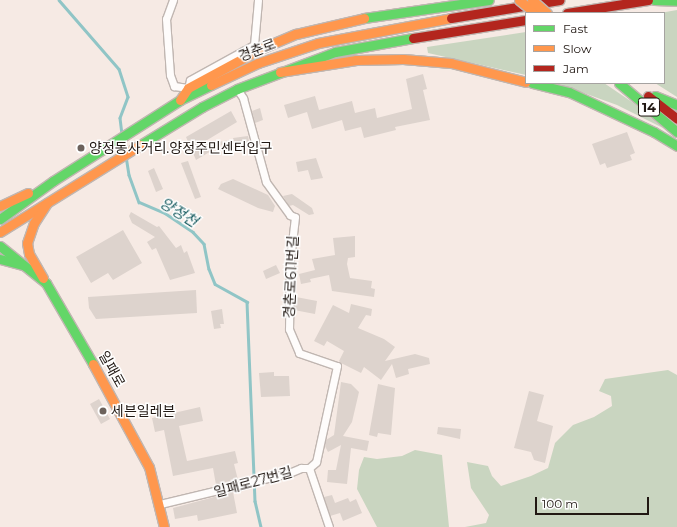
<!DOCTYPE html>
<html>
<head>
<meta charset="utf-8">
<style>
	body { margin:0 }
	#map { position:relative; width:677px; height:527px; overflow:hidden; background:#f6eae4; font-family:Montserrat,"Noto Sans KR",sans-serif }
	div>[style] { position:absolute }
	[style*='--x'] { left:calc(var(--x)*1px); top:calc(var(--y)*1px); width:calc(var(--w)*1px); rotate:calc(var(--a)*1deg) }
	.green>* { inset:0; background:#c9d5c0 }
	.stream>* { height:2.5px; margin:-1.25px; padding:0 1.25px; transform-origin:1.25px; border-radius:1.25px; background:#90c5c6 }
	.building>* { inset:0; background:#ddd3cd }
	.roads { filter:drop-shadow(1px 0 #c0b6b1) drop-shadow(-1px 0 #c0b6b1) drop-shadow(0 1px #c0b6b1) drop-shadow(0 -1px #c0b6b1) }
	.street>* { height:7px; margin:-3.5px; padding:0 3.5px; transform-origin:3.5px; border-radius:3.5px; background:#fefcfb }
	.fast>* { height:9px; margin:-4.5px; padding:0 4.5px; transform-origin:4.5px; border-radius:4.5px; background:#63d668 }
	.slow>* { height:9px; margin:-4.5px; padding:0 4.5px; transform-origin:4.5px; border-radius:4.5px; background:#ff974d }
	.jam>* { height:9px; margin:-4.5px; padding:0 4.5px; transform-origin:4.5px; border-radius:4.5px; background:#b3261e }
	.bridges { filter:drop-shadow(1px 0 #c0b6b1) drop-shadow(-1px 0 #c0b6b1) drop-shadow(0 1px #c0b6b1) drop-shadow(0 -1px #c0b6b1) }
	.slow-bridge>* { height:9px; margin:-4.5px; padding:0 4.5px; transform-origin:4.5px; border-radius:4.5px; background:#ff974d }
	.dots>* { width:11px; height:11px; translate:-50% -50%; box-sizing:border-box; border:2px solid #fff; border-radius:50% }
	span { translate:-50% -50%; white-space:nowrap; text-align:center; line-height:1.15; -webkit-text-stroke:3px #fff; paint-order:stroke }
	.shield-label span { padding:1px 3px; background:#fff; border:1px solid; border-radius:3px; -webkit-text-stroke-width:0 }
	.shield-label { font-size:13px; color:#211813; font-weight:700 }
	.street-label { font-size:14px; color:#211813 }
	.poi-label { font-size:14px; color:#211813 }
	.left { translate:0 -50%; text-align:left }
	.water-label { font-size:15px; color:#185c60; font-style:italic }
	.legend { position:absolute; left:525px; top:12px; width:140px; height:72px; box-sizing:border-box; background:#fff; border:1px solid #a6a3a1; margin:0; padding:5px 7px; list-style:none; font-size:12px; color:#211813 }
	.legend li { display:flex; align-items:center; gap:8px; height:20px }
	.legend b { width:20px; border:1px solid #a6a3a1 }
	.scale { position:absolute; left:535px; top:497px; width:114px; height:18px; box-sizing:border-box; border:2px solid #211813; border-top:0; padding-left:5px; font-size:12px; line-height:14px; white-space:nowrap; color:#211813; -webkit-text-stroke:3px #fff; paint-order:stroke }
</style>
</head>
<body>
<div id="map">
	<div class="green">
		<div style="clip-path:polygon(677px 10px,677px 97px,655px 83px,664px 83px,664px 13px,660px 13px)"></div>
		<div style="clip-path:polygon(526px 32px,526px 75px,428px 53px,427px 47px)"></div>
		<div style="clip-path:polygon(556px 83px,604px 83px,632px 102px,663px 128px,617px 105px)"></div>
		<div style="clip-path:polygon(668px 370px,677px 375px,677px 527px,465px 527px,486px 523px,489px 515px,471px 488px,467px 462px,488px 466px,492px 476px,501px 486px,531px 476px,548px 468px,555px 443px,573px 425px,594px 417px,612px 406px,611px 396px,599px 391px,605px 379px)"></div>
		<div style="clip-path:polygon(415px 450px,442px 455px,449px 527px,377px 527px,357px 489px,359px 470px,364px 457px,377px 459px,402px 456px)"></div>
	</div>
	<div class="stream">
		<div style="--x:59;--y:0;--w:91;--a:49"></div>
		<div style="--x:119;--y:69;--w:29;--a:72"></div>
		<div style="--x:128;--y:97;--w:22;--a:111"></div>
		<div style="--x:120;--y:118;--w:16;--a:83"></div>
		<div style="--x:123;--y:138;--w:13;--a:81"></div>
		<div style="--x:126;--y:156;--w:19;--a:81"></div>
		<div style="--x:129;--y:175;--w:29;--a:70"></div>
		<div style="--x:139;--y:202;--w:28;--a:23"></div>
		<div style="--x:165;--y:213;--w:34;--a:34"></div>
		<div style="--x:193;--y:232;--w:16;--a:47"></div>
		<div style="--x:204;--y:244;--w:25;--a:79"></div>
		<div style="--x:209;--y:269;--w:16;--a:68"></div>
		<div style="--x:215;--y:284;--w:37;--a:29"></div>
		<div style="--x:247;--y:302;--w:199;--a:87.7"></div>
		<div style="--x:255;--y:501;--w:27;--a:77"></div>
	</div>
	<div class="building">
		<div style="clip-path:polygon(423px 74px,427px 89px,423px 90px,430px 120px,395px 127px,396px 130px,364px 138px,361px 127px,345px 131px,342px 120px,312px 129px,307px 112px,288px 118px,284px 105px,315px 96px,319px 110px,352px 101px,355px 113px,375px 108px,377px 118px,412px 109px,406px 79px)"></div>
		<div style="clip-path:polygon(260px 108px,263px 120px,255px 123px,252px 111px)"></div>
		<div style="clip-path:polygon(231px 111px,237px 122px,199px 145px,230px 140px,196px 160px,186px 137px)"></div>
		<div style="clip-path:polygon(627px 132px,635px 153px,630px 155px,632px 160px,607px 168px,605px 163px,600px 165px,592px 144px)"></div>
		<div style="clip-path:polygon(248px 136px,250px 146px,235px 149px,233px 138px)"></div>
		<div style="clip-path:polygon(316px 158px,323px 178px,311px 180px,308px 170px,298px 172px,296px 162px)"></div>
		<div style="clip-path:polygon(188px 161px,201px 197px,195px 199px,181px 163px)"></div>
		<div style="clip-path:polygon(154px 168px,163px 189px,156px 192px,148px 171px)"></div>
		<div style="clip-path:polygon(233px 179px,268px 195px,275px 206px,273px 212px,258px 208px,218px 189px,221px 184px)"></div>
		<div style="clip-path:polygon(292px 194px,312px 208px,314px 214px,309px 215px,293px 205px,289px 206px,283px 196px)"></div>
		<div style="clip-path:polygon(131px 212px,157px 227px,159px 226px,176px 248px,181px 245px,184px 253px,187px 251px,195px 273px,170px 280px,156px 248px,152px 250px,147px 242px,155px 237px,132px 223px,129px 216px)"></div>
		<div style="clip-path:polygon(123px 230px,142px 263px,113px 280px,108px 273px,91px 283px,76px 257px)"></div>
		<div style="clip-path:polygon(355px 236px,355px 257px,348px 258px,347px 264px,350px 278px,372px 281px,371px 288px,375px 289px,374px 297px,332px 291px,329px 275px,310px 279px,311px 282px,301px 284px,299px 274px,315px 270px,312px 259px,335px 255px,333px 238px)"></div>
		<div style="clip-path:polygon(276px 265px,280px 273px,266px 279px,263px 271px)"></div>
		<div style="clip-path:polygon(196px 290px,197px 313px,96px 319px,89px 308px,88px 297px)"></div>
		<div style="clip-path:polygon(296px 297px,317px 301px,315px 314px,294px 310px)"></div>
		<div style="clip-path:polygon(351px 304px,372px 309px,371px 316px,366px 315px,358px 328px,384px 339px,395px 347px,385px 361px,415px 354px,429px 358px,430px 364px,408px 369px,409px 374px,396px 378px,392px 364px,381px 380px,364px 367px,361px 373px,341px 363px,339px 361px,344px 351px,327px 341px,324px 346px,314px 341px,333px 305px,349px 313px)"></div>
		<div style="clip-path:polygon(222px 309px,224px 324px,220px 324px,221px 328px,214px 329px,211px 311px)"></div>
		<div style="clip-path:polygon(274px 372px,274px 376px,289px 376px,290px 396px,261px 397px,259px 373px)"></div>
		<div style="clip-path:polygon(341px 382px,351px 384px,359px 392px,352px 422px,343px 436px,369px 441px,367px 451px,351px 448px,347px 484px,327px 482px,328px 470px,336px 470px,341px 445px,328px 452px,325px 446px,326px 440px,334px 435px)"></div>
		<div style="clip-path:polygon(378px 384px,395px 388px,391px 435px,378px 433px,377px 437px,369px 435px)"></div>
		<div style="clip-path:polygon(529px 391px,544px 395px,537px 421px,553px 426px,545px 463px,534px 460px,531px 452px,514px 448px)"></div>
		<div style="clip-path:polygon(99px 399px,110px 419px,101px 424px,90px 404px)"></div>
		<div style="clip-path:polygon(200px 407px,203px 421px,179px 426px,187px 461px,235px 451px,238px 463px,234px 464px,238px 480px,216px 485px,213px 468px,173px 476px,164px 430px,155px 432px,152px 418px)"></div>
		<div style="clip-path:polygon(438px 427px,461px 429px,460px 439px,437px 434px)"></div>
		<div style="clip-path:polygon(233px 492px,237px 513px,198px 521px,197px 515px,175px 519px,173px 508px)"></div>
		<div style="clip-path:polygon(332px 495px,335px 503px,348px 498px,350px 502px,356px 499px,362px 513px,343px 521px,340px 513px,330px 516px,324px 497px)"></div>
	</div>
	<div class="roads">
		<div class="street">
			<div style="--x:173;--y:0;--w:20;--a:110"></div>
			<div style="--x:166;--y:19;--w:56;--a:85.9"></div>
			<div style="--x:170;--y:75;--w:12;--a:70"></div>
			<div style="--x:174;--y:86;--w:14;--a:8"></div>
			<div style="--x:188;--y:88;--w:8;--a:-76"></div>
			<div style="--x:190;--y:80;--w:73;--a:-28.7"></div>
			<div style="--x:254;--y:45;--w:45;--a:-84.9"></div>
			<div style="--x:237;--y:89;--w:11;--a:56"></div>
			<div style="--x:243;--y:98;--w:87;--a:74.7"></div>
			<div style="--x:266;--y:182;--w:41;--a:54"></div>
			<div style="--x:290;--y:215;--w:5;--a:22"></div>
			<div style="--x:295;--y:217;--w:43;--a:96.6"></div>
			<div style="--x:290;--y:260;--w:69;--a:90.8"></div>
			<div style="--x:289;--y:329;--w:26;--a:67"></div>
			<div style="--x:299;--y:353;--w:40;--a:18.9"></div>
			<div style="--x:337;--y:366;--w:98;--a:102.3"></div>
			<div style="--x:316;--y:462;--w:9;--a:139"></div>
			<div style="--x:160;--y:504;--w:133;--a:-13.5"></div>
			<div style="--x:289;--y:473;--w:13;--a:-23"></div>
			<div style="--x:301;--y:468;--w:8;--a:0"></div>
			<div style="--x:309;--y:468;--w:62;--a:71.3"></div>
		</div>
		<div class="fast">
			<div style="--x:654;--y:0;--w:23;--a:2"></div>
			<div style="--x:364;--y:18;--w:126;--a:-8.2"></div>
			<div style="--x:532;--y:83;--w:38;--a:14"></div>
			<div style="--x:569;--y:92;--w:94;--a:25.2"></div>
			<div style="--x:654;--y:132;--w:27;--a:31"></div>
			<div style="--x:619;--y:83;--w:76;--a:40.2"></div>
			<div style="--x:655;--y:96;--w:24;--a:22"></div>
			<div style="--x:140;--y:145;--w:73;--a:-31.5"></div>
			<div style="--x:202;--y:107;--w:39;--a:-27"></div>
			<div style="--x:237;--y:89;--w:105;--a:-20.7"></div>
			<div style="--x:335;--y:52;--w:79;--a:-10.2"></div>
			<div style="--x:0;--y:219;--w:65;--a:-35.6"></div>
			<div style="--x:53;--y:181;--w:151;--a:-32.5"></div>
			<div style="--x:180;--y:100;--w:34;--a:-26"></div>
			<div style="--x:0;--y:246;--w:59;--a:38.8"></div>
			<div style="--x:46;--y:283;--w:94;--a:59.9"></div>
			<div style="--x:0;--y:259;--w:24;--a:15"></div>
		</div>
		<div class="slow">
			<div style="--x:280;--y:72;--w:77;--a:-9"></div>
			<div style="--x:356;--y:60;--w:47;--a:-1.2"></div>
			<div style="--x:403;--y:59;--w:48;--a:4.8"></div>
			<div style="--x:451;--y:63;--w:77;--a:14.2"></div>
			<div style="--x:211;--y:85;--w:52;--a:-25.1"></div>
			<div style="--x:258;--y:63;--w:63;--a:-18.4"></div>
			<div style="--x:318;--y:43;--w:135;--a:-10.6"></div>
			<div style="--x:180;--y:100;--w:14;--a:-56"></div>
			<div style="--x:188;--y:88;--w:82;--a:-28.4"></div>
			<div style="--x:260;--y:49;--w:39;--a:-23"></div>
			<div style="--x:296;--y:34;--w:70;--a:-13.2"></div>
			<div style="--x:0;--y:206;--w:31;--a:-25"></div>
			<div style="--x:0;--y:232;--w:165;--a:-31.9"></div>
			<div style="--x:43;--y:278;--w:28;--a:-120"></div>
			<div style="--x:29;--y:254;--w:11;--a:-100"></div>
			<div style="--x:27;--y:243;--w:21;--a:-71"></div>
			<div style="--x:34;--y:223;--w:24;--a:-57"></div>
			<div style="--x:93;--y:364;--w:117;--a:61.5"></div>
			<div style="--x:149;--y:467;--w:62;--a:76"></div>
		</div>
		<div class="jam">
			<div style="--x:567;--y:13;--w:82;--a:-9.1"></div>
			<div style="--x:451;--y:18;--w:110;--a:-9.4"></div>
			<div style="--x:413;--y:38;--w:114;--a:-9.1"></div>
			<div style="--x:648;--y:96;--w:37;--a:38"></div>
		</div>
	</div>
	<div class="bridges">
		<div class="slow-bridge">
			<div style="--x:519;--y:0;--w:21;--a:39"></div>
			<div style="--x:532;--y:0;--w:20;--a:41"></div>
		</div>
	</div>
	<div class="dots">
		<div style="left:81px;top:148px;background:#6c625c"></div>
		<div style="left:103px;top:411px;background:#6c625c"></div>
	</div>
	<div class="shield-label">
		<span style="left:649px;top:107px">14</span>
	</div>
	<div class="street-label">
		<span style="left:257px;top:50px;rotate:-21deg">경춘로</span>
		<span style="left:291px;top:277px;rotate:-87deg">경춘로611번길</span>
		<span style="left:112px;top:369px;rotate:61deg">일패로</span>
		<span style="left:253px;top:482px;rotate:-15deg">일패로27번길</span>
	</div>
	<div class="poi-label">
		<span class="left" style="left:89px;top:148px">양정동사거리.양정주민센터입구</span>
		<span class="left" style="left:111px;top:411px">세븐일레븐</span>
	</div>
	<div class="water-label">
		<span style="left:179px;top:212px;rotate:32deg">양정천</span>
	</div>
	<ul class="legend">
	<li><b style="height:5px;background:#63d668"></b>Fast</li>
	<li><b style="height:5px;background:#ff974d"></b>Slow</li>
	<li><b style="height:5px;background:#b3261e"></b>Jam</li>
	</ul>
	<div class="scale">100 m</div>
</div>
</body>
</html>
